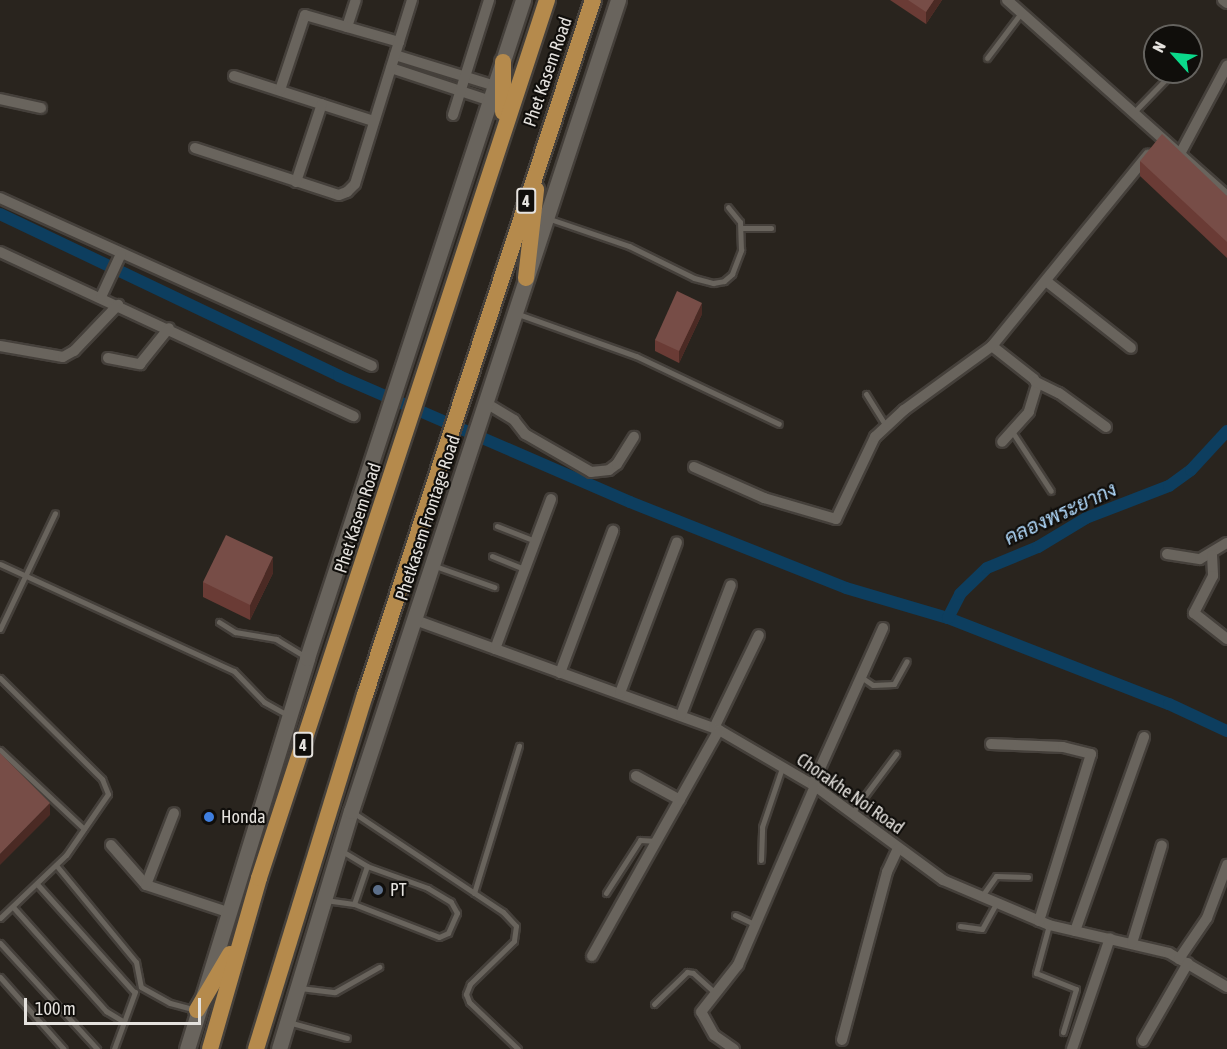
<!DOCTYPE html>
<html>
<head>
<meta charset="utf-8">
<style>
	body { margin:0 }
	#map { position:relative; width:1227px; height:1049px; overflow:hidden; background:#29241e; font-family:"Asap Condensed",Sarabun,sans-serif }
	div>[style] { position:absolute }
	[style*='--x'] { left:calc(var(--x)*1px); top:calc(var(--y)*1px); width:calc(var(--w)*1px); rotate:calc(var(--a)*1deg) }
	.canal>* { height:12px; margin:-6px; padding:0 6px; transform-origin:6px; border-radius:6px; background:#0d3e5f }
	.roads { filter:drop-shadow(2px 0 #45403b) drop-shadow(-2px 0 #45403b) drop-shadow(0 2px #45403b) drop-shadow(0 -2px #45403b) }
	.service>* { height:5px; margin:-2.5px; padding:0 2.5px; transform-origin:2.5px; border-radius:2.5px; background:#69645d }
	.minor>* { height:10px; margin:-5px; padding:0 5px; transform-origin:5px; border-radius:5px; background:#69645d }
	.secondary>* { height:15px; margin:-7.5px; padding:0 7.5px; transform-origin:7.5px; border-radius:7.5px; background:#69645d }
	.trunk>* { height:16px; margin:-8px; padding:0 8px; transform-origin:8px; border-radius:8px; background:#b58a4c }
	.wall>* { inset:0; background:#6a3b35 }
	.shaded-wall>* { inset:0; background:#4b2a24 }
	.building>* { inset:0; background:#774d47 }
	.dots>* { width:16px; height:16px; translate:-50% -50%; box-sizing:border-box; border:3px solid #100e0b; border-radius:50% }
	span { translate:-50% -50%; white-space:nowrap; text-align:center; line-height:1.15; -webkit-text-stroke:4.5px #100e0b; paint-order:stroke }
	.shield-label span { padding:2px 4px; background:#100e0b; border:2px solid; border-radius:4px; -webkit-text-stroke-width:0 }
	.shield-label { font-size:16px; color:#e5e2de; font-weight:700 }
	.street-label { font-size:18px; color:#e5e2de }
	.poi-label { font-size:18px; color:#e5e2de }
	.left { translate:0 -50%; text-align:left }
	.water-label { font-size:20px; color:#b0d8fa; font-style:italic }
	.north { position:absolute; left:1143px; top:24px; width:60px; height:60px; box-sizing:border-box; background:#100e0b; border:2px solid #65635f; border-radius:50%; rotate:297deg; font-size:16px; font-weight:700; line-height:24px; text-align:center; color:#e5e2de }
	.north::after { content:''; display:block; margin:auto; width:21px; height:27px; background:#0bd98b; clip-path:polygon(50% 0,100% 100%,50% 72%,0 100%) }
	.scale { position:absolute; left:24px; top:998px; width:177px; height:27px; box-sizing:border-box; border:3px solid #e5e2de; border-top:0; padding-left:8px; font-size:18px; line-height:21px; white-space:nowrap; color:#e5e2de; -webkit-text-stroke:4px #100e0b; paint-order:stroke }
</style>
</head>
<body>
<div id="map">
	<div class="canal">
		<div style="--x:0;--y:214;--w:376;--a:25.5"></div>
		<div style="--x:339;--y:376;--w:317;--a:23.4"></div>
		<div style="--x:630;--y:502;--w:232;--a:21.7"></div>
		<div style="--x:846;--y:588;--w:106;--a:16.4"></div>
		<div style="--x:948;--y:618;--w:237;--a:21.3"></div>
		<div style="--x:1169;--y:704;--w:64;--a:25"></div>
		<div style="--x:948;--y:618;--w:27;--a:-63"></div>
		<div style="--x:960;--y:594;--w:37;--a:-44"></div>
		<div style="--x:987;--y:568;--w:55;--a:-22.4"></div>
		<div style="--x:1038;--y:547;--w:56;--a:-31.1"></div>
		<div style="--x:1086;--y:518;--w:89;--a:-21.1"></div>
		<div style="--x:1169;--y:486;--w:27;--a:-36"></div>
		<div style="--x:1191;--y:470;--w:53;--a:-47.3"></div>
	</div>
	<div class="roads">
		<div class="service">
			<div style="--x:987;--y:58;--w:56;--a:-52.9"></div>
			<div style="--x:1135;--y:111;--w:54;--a:-45.7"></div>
			<div style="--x:547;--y:218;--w:87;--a:18.9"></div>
			<div style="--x:629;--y:246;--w:72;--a:26.2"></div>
			<div style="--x:694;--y:278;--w:20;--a:15"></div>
			<div style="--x:713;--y:283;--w:11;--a:-10"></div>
			<div style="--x:724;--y:281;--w:11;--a:-41"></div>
			<div style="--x:732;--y:274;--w:26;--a:-69"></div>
			<div style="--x:741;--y:250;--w:28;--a:-92"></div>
			<div style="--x:740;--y:222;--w:19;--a:-129"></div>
			<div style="--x:741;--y:228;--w:30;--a:0"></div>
			<div style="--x:518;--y:314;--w:125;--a:19.6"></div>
			<div style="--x:636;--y:356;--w:158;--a:25.4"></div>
			<div style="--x:866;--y:394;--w:38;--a:58"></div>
			<div style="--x:1013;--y:433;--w:69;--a:56.8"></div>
			<div style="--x:497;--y:526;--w:41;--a:21.5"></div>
			<div style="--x:492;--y:556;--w:35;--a:22"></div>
			<div style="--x:0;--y:564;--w:257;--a:24.6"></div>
			<div style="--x:234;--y:671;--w:43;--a:45.9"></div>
			<div style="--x:264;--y:702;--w:26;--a:29"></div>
			<div style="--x:435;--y:566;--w:63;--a:19.6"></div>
			<div style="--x:219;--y:622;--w:19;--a:32"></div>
			<div style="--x:235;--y:632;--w:42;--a:9.7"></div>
			<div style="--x:276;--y:639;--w:35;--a:31"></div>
			<div style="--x:0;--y:629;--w:128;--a:-64.6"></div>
			<div style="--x:861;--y:677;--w:14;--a:34"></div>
			<div style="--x:873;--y:685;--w:21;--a:-3"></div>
			<div style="--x:894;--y:684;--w:26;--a:-61"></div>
			<div style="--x:0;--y:678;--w:144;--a:44.7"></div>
			<div style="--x:102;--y:779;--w:16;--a:68"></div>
			<div style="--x:108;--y:794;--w:74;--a:124.5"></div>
			<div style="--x:66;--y:855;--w:91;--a:136.3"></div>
			<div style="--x:0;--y:750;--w:115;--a:43.2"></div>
			<div style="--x:354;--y:813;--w:179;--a:33.6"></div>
			<div style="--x:503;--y:912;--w:19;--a:47"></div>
			<div style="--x:516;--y:926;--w:15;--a:98"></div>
			<div style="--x:514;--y:941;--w:62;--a:135.7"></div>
			<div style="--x:470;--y:984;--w:11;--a:112"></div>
			<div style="--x:466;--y:994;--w:9;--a:69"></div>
			<div style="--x:469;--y:1002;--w:68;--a:43.8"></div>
			<div style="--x:852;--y:813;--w:74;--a:-53.3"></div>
			<div style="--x:761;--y:860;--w:33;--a:-88"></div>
			<div style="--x:762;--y:827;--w:62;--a:-71.3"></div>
			<div style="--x:56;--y:865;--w:126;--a:50.5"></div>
			<div style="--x:136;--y:962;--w:25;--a:79"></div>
			<div style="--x:141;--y:987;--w:33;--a:29"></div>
			<div style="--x:170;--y:1003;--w:27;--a:15"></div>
			<div style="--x:37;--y:884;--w:145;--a:48.1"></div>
			<div style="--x:474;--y:893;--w:154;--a:-73"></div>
			<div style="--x:606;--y:893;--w:63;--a:-57.3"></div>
			<div style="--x:640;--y:840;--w:17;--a:3"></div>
			<div style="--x:982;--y:896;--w:24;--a:-55"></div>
			<div style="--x:996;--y:876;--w:32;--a:2"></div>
			<div style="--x:325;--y:900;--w:29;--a:8"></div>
			<div style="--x:354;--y:904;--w:91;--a:21.2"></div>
			<div style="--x:439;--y:937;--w:10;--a:-24"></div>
			<div style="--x:448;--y:933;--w:22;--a:-66"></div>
			<div style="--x:457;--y:913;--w:13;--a:-119"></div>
			<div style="--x:451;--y:902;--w:27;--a:-149"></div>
			<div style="--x:428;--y:888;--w:65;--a:-160.2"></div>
			<div style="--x:367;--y:866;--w:29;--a:-149"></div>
			<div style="--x:354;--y:904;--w:40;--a:-71.1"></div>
			<div style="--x:13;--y:907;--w:140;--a:48.2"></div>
			<div style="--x:106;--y:1011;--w:21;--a:31"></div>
			<div style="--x:735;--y:915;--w:23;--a:25"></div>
			<div style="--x:1049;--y:925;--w:50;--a:105.2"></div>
			<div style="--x:1036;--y:973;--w:43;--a:21.8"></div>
			<div style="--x:1076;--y:989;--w:45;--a:106.8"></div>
			<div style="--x:960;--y:926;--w:22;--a:8"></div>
			<div style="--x:982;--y:929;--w:29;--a:-61"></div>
			<div style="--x:0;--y:943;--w:144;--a:47.5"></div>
			<div style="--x:0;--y:977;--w:96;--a:48.4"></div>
			<div style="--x:300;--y:988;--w:35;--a:7"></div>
			<div style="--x:335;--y:992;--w:51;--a:-29.6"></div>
			<div style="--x:654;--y:1004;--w:46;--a:-44.1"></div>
			<div style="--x:687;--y:972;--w:6;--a:9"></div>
			<div style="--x:693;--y:973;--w:30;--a:42"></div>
			<div style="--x:288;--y:1022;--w:61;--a:15.2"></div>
			<div style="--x:114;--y:1049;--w:61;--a:-69.8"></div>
		</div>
		<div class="minor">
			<div style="--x:1007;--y:0;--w:295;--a:41.7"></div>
			<div style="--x:1223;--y:0;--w:5;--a:37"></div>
			<div style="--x:347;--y:27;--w:28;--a:-72"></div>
			<div style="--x:395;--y:55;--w:105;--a:17.2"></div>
			<div style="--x:391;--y:68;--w:105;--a:18.3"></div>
			<div style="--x:234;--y:76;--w:146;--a:17.9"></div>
			<div style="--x:280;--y:90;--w:79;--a:-71.6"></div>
			<div style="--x:305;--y:15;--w:98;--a:16"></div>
			<div style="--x:0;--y:99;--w:42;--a:12.4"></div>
			<div style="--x:453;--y:115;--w:121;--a:-72.6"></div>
			<div style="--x:195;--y:148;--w:151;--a:18.1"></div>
			<div style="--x:339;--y:195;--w:9;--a:-21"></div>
			<div style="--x:347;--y:192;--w:11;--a:-45"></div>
			<div style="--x:355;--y:184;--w:193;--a:-72.8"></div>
			<div style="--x:1181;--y:152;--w:98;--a:-61.9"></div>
			<div style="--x:296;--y:182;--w:82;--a:-71.6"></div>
			<div style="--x:0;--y:198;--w:408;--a:24.3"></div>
			<div style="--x:0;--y:252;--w:390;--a:24.9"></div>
			<div style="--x:1046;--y:281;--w:108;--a:38.2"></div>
			<div style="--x:101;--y:297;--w:47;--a:-65.1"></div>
			<div style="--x:0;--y:346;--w:64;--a:9.9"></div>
			<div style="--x:63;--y:357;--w:13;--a:-29"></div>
			<div style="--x:74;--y:351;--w:64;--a:-46.3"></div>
			<div style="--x:992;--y:346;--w:53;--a:38.2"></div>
			<div style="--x:1034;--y:379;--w:7;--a:63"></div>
			<div style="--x:1037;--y:385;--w:28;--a:107"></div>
			<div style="--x:1029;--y:412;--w:40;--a:132"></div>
			<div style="--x:108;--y:358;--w:33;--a:11"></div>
			<div style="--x:140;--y:364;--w:46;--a:-51.1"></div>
			<div style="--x:1036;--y:382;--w:25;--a:26"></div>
			<div style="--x:1059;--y:393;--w:58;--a:35.9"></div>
			<div style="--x:486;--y:403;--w:33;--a:31"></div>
			<div style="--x:514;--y:420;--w:18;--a:52"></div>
			<div style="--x:525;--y:434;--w:76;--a:29.9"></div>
			<div style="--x:591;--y:472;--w:18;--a:-6"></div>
			<div style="--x:609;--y:470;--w:10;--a:-37"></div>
			<div style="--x:617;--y:464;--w:32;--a:-58"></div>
			<div style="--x:694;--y:467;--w:77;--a:23.9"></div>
			<div style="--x:764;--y:498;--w:75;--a:16.3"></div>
			<div style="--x:836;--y:519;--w:91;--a:-64.6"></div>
			<div style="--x:875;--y:437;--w:40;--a:-43"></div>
			<div style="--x:904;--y:410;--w:109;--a:-36"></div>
			<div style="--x:992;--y:346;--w:247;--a:-50.8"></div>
			<div style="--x:1167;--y:554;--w:33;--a:9"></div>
			<div style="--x:1200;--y:559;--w:31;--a:-31"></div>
			<div style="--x:1212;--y:555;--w:21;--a:87"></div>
			<div style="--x:1213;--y:576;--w:42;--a:117.2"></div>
			<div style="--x:1194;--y:613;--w:42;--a:38.2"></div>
			<div style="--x:415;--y:620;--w:323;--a:19.9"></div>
			<div style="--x:719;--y:730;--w:111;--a:30.3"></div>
			<div style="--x:815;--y:786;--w:159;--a:36.3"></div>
			<div style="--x:943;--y:880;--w:115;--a:23"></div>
			<div style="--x:1049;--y:925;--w:123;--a:13.1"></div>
			<div style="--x:1169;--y:953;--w:67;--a:30.4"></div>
			<div style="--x:495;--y:649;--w:160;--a:-69.5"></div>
			<div style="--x:560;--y:673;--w:152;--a:-69.5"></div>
			<div style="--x:620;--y:693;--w:161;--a:-69.3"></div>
			<div style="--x:681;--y:715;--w:139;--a:-69"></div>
			<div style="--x:714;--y:728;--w:103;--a:-64.2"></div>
			<div style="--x:991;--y:744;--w:72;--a:2.4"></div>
			<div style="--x:1063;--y:747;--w:29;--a:14"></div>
			<div style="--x:1091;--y:754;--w:175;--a:107.3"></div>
			<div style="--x:636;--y:776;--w:50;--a:28.6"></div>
			<div style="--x:813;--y:784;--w:171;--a:-65.8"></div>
			<div style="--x:111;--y:845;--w:53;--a:48.8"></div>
			<div style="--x:146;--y:885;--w:85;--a:18.4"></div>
			<div style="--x:146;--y:885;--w:77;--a:-68.7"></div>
			<div style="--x:1075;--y:931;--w:206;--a:-70.4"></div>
			<div style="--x:1132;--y:943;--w:102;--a:-73"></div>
			<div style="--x:592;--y:956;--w:259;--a:-60.7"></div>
			<div style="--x:1179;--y:959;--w:50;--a:-55.7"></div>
			<div style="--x:1207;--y:918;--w:57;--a:-69.3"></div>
			<div style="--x:842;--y:1040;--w:174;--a:-75"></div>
			<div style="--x:887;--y:872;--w:26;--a:-65"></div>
			<div style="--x:1143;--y:1041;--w:90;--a:-60"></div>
			<div style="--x:734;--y:1049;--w:24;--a:-145"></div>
			<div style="--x:714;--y:1035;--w:26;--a:-119"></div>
			<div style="--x:701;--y:1012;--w:60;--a:-51.8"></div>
			<div style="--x:738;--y:965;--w:195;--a:-66.7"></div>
			<div style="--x:1072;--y:1049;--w:117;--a:-71.1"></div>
		</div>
		<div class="secondary">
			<div style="--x:187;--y:1049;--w:409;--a:-72.9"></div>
			<div style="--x:307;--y:658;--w:693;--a:-71.83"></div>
			<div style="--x:279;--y:1049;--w:249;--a:-73.2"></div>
			<div style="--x:351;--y:811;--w:854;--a:-71.78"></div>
		</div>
		<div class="trunk">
			<div style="--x:503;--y:112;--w:50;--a:-90"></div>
			<div style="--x:526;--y:278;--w:89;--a:-83.5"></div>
			<div style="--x:197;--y:1010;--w:65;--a:-59.5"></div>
			<div style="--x:210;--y:1049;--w:178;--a:-74"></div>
			<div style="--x:259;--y:878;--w:924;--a:-71.84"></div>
			<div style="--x:256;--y:1049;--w:370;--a:-72.9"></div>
			<div style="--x:365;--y:695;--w:731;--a:-71.84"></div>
		</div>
	</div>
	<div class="wall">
		<div style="clip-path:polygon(890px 0,942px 0,926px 24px)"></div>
		<div style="clip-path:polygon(1140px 161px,1227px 196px,1227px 258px,1140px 176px)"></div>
		<div style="clip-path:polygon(702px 314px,679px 363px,655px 351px,655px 340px)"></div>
		<div style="clip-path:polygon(273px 573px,250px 620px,203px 597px,203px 582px)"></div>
	</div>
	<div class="shaded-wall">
		<div style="clip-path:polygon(934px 0,942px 0,926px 24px,926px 12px)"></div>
		<div style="clip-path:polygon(702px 303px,702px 314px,679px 363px,679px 351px)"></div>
		<div style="clip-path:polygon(273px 557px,273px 573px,250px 620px,250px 605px)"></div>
		<div style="clip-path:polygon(50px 803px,50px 815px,0 865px,0 854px)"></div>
	</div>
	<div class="building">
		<div style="clip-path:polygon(908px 0,934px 0,926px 12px)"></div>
		<div style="clip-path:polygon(1162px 134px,1227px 196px,1227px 242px,1140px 161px)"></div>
		<div style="clip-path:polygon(677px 291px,702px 303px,679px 351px,655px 340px)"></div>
		<div style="clip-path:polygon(226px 535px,273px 557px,250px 605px,203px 582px)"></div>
		<div style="clip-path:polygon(0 753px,50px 803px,0 854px)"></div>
	</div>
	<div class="dots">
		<div style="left:209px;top:817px;background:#3f7fe0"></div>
		<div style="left:378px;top:890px;background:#5c6f8a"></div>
	</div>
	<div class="shield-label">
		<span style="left:526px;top:201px">4</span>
		<span style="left:303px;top:745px">4</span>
	</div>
	<div class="street-label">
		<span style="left:548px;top:72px;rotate:-71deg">Phet Kasem Road</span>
		<span style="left:358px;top:518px;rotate:-72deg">Phet Kasem Road</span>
		<span style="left:428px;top:518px;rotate:-72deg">Phetkasem Frontage Road</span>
		<span style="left:850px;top:794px;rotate:35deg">Chorakhe Noi Road</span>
	</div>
	<div class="poi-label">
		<span class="left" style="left:221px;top:817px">Honda</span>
		<span class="left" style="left:390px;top:890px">PT</span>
	</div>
	<div class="water-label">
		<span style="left:1060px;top:513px;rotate:-25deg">คลองพระยากง</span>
	</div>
	<div class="north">N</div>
	<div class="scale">100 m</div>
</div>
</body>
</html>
